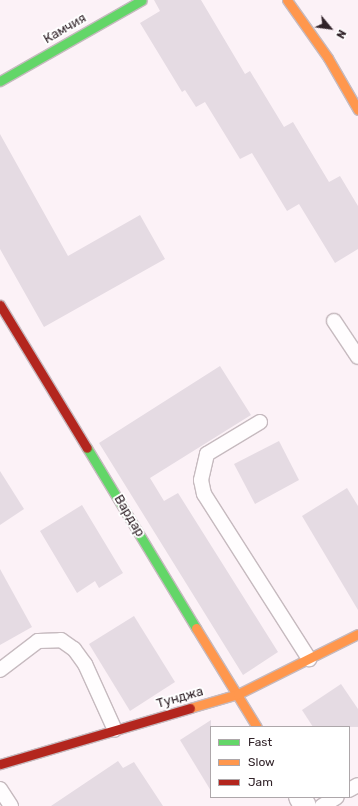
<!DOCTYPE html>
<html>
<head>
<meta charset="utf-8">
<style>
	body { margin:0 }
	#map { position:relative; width:358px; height:806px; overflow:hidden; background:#fcf2f7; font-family:Rubik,sans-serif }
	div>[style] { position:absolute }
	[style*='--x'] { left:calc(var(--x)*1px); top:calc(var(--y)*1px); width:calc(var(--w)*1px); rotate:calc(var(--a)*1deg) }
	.building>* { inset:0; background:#e5dbe3 }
	.roads { filter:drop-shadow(1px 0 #c6babf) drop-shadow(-1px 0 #c6babf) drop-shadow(0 1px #c6babf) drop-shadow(0 -1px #c6babf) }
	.lane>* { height:14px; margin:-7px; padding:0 7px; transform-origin:7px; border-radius:7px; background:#fffdfe }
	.street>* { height:22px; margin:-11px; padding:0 11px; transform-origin:11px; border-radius:11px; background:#fffdfe }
	.fast>* { height:9px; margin:-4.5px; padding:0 4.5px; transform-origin:4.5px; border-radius:4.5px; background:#63d668 }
	.slow>* { height:9px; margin:-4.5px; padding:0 4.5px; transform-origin:4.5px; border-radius:4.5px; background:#ff974d }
	.jam>* { height:9px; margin:-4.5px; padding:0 4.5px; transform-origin:4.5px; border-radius:4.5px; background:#b3261e }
	span { translate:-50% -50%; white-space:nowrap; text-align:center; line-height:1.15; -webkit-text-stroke:4px #fff; paint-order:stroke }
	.street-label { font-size:13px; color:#32242a }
	.legend { position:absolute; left:210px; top:726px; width:140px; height:72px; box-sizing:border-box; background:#fff; border:1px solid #ada7aa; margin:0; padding:5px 7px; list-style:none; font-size:12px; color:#32242a }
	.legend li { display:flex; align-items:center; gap:8px; height:20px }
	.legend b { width:20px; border:1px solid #ada7aa }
	.north { position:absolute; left:310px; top:8px; width:40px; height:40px; -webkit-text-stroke:3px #fff; paint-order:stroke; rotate:119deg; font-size:11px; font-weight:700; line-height:16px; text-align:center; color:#32242a }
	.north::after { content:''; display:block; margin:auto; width:14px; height:18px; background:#32242a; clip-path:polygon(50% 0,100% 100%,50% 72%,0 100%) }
</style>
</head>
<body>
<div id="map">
	<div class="building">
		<div style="clip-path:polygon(154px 0,201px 0,245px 74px,250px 71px,284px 127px,293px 122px,329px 182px,340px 176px,358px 206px,358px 249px,335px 263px,299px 204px,287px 211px,252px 153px,240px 159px,205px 102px,196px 107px,185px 90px,182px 92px,140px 23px,160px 11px)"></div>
		<div style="clip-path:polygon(0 134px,68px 256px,140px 215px,165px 259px,44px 327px,0 249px)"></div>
		<div style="clip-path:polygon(220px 366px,251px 415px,150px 478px,164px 501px,178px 493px,278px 652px,243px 675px,99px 443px)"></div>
		<div style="clip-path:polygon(279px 441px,299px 480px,255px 504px,234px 464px)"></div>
		<div style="clip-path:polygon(0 471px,24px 509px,0 525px)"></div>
		<div style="clip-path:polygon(347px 488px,358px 506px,358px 610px,302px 516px)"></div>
		<div style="clip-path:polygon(82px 505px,123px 573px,99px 588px,95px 581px,77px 593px,40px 531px)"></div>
		<div style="clip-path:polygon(0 569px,32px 627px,0 645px)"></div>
		<div style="clip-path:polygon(134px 616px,175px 682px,130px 711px,89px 644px)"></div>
		<div style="clip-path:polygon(341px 684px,358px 709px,358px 727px,313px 727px,302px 710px)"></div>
		<div style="clip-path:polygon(211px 720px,211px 791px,180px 740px)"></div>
		<div style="clip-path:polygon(118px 761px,123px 768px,134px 762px,163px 806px,51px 806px)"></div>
	</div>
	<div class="roads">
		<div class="lane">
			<div style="--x:334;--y:321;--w:43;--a:56.3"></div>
			<div style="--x:260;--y:422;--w:62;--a:148.9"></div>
			<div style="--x:207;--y:454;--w:27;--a:103"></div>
			<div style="--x:201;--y:480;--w:14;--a:78"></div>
			<div style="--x:204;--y:494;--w:196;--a:57.5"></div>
			<div style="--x:0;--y:670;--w:48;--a:-37.3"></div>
			<div style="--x:38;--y:641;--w:23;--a:-2"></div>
			<div style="--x:61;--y:640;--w:16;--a:35"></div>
			<div style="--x:74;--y:649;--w:19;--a:54"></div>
			<div style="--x:85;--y:664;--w:72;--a:65.6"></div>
			<div style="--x:0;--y:789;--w:20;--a:57"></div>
			<div style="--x:349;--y:790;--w:10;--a:-29"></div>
			<div style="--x:322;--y:806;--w:17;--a:-31"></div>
		</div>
		<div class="street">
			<div style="--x:300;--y:797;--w:10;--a:61"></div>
		</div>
		<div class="fast">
			<div style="--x:0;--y:81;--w:163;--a:-29.7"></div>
			<div style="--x:87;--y:448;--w:210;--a:58.8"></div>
		</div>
		<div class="slow">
			<div style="--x:287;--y:0;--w:71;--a:54.7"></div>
			<div style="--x:328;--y:58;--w:60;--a:60"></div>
			<div style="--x:196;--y:628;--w:116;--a:58.4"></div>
			<div style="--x:190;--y:708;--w:50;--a:-16.3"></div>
			<div style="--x:238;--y:694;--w:134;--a:-26.6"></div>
		</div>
		<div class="jam">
			<div style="--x:0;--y:305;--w:167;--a:58.7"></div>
			<div style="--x:0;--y:764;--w:198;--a:-16.4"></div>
		</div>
	</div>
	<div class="street-label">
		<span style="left:65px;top:29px;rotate:-30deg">Камчия</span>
		<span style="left:129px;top:516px;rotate:59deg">Вардар</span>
		<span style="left:180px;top:698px;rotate:-16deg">Тунджа</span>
	</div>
	<ul class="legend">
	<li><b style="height:5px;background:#63d668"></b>Fast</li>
	<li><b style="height:5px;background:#ff974d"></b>Slow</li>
	<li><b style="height:5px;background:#b3261e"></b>Jam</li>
	</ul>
	<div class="north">N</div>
</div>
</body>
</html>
